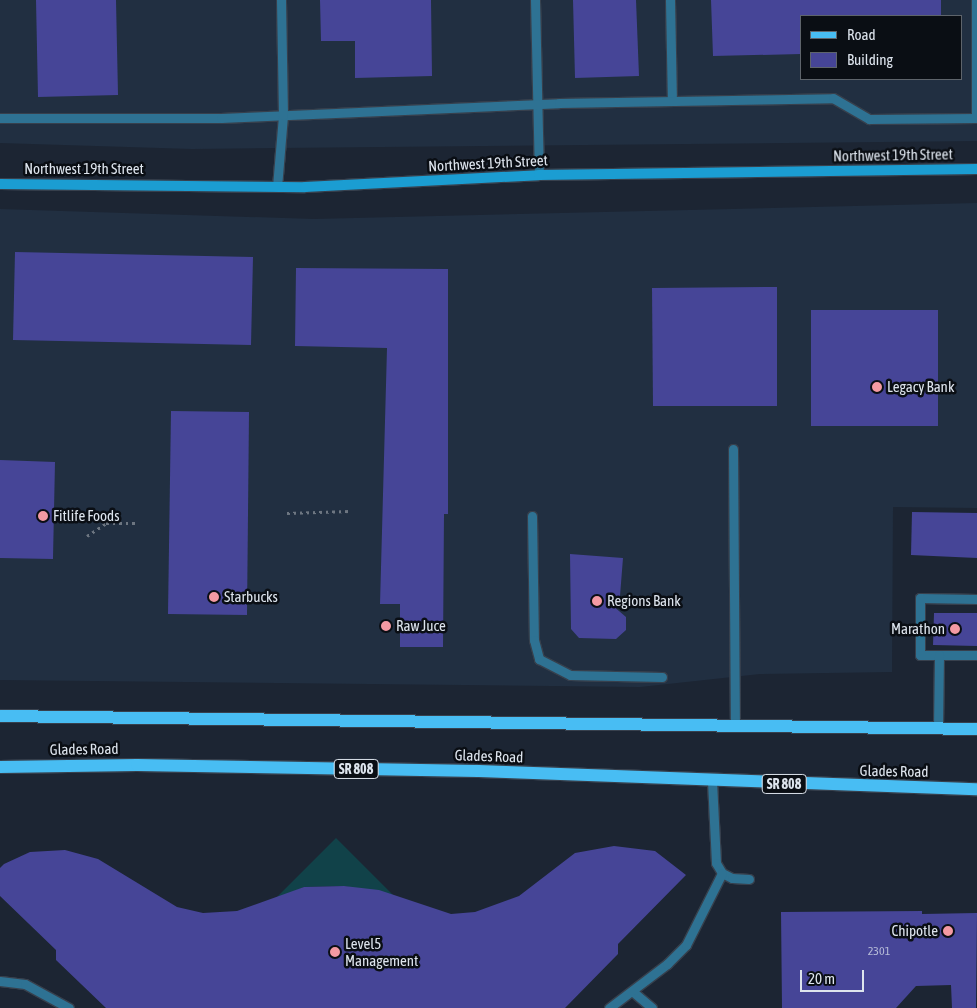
<!DOCTYPE html>
<html>
<head>
<meta charset="utf-8">
<style>
	body { margin:0 }
	#map { position:relative; width:977px; height:1008px; overflow:hidden; background:#1c2533; font-family:"Asap Condensed",sans-serif }
	div>[style] { position:absolute }
	[style*='--x'] { left:calc(var(--x)*1px); top:calc(var(--y)*1px); width:calc(var(--w)*1px); rotate:calc(var(--a)*1deg) }
	.built>* { inset:0; background:#212f41 }
	.water>* { inset:0; background:#114249 }
	.building>* { inset:0; background:#464597 }
	.path>* { height:3px; margin-top:-1.5px; transform-origin:0; background:repeating-linear-gradient(90deg,#6d7681 0 2.5px,transparent 0 6.5px) }
	.roads { filter:drop-shadow(1px 0 #37404d) drop-shadow(-1px 0 #37404d) drop-shadow(0 1px #37404d) drop-shadow(0 -1px #37404d) }
	.lane>* { height:9px; margin:-4.5px; padding:0 4.5px; transform-origin:4.5px; border-radius:4.5px; background:#2e7293 }
	.secondary>* { height:10px; margin:-5px; padding:0 5px; transform-origin:5px; border-radius:5px; background:#1b9dd2 }
	.primary>* { height:12px; margin:-6px; padding:0 6px; transform-origin:6px; border-radius:6px; background:#48bdf3 }
	.dots>* { width:14px; height:14px; translate:-50% -50%; box-sizing:border-box; border:2px solid #0a0e14; border-radius:50% }
	span { translate:-50% -50%; white-space:nowrap; text-align:center; line-height:1.15; -webkit-text-stroke:5px #0a0e14; paint-order:stroke }
	.number-label { font-size:12px; color:#b7bcd8 }
	.number-label span { -webkit-text-stroke-width:0 }
	.shield-label span { padding:1px 4px; background:#0a0e14; border:1px solid; border-radius:4px; -webkit-text-stroke-width:0 }
	.shield-label { font-size:14px; color:#dde4ed; font-weight:700 }
	.street-label { font-size:15px; color:#dde4ed }
	.poi-label { font-size:15px; color:#dde4ed }
	.left { translate:0 -50%; text-align:left }
	.right { translate:-100% -50%; text-align:right }
	.legend { position:absolute; left:800px; top:15px; width:162px; height:65px; box-sizing:border-box; background:#0a0e14; border:1px solid #5e646b; margin:0; padding:6px 9px; list-style:none; font-size:15px; color:#dde4ed }
	.legend li { display:flex; align-items:center; gap:10px; height:25px }
	.legend b { width:25px; border:1px solid #5e646b }
	.scale { position:absolute; left:800px; top:970px; width:64px; height:22px; box-sizing:border-box; border:2px solid #dde4ed; border-top:0; padding-left:6px; font-size:15px; line-height:18px; white-space:nowrap; color:#dde4ed; -webkit-text-stroke:4px #0a0e14; paint-order:stroke }
</style>
</head>
<body>
<div id="map">
	<div class="built">
		<div style="clip-path:polygon(evenodd,0 0,977px 0,977px 141px,192px 149px,0 143px,0 0,801px 16px,961px 16px,961px 79px,801px 79px,801px 16px)"></div>
		<div style="clip-path:polygon(977px 203px,977px 508px,893px 507px,892px 672px,760px 674px,640px 687px,0 680px,0 209px,314px 219px)"></div>
	</div>
	<div class="water">
		<div style="clip-path:polygon(336px 838px,394px 896px,344px 886px,304px 887px,274px 900px)"></div>
	</div>
	<div class="building">
		<div style="clip-path:polygon(36px 0,116px 0,118px 95px,38px 97px)"></div>
		<div style="clip-path:polygon(320px 0,431px 0,432px 76px,355px 78px,355px 41px,321px 41px)"></div>
		<div style="clip-path:polygon(573px 0,636px 0,639px 76px,575px 78px)"></div>
		<div style="clip-path:polygon(711px 0,941px 0,941px 16px,801px 16px,801px 54px,713px 56px)"></div>
		<div style="clip-path:polygon(15px 252px,253px 257px,251px 345px,13px 340px)"></div>
		<div style="clip-path:polygon(296px 268px,448px 269px,448px 514px,444px 514px,443px 647px,400px 647px,400px 604px,380px 604px,387px 348px,295px 346px)"></div>
		<div style="clip-path:polygon(777px 287px,777px 406px,653px 406px,652px 288px)"></div>
		<div style="clip-path:polygon(811px 310px,938px 310px,938px 426px,811px 426px)"></div>
		<div style="clip-path:polygon(171px 411px,249px 412px,247px 615px,168px 614px)"></div>
		<div style="clip-path:polygon(0 460px,55px 462px,53px 559px,0 558px)"></div>
		<div style="clip-path:polygon(912px 512px,977px 513px,977px 558px,911px 555px)"></div>
		<div style="clip-path:polygon(570px 554px,623px 558px,620px 596px,612px 605px,626px 617px,626px 630px,616px 639px,579px 638px,571px 629px)"></div>
		<div style="clip-path:polygon(934px 613px,977px 613px,977px 646px,933px 645px)"></div>
		<div style="clip-path:polygon(614px 846px,655px 851px,686px 875px,618px 944px,618px 954px,565px 1008px,106px 1008px,56px 960px,56px 950px,0 896px,0 868px,4px 864px,30px 852px,65px 850px,98px 859px,177px 907px,203px 913px,237px 911px,304px 887px,344px 886px,379px 890px,451px 914px,475px 912px,519px 896px,575px 853px)"></div>
		<div style="clip-path:polygon(922px 911px,922px 914px,977px 913px,976px 1008px,952px 1008px,951px 985px,916px 986px,896px 1008px,782px 1008px,781px 912px)"></div>
	</div>
	<div class="path">
		<div style="--x:287;--y:513;--w:63;--a:-1.8"></div>
		<div style="--x:87;--y:536;--w:23;--a:-34"></div>
		<div style="--x:106;--y:523;--w:30;--a:0"></div>
	</div>
	<div class="roads">
		<div class="lane">
			<div style="--x:535;--y:0;--w:175;--a:88.7"></div>
			<div style="--x:670;--y:0;--w:101;--a:88.9"></div>
			<div style="--x:0;--y:118;--w:221;--a:0"></div>
			<div style="--x:221;--y:118;--w:338;--a:-2.5"></div>
			<div style="--x:559;--y:103;--w:274;--a:-1"></div>
			<div style="--x:833;--y:98;--w:42;--a:30.3"></div>
			<div style="--x:869;--y:119;--w:107;--a:-0.5"></div>
			<div style="--x:976;--y:118;--w:118;--a:-90"></div>
			<div style="--x:277;--y:187;--w:72;--a:-85.2"></div>
			<div style="--x:283;--y:115;--w:115;--a:-91"></div>
			<div style="--x:733;--y:449;--w:277;--a:89.6"></div>
			<div style="--x:532;--y:516;--w:124;--a:89.1"></div>
			<div style="--x:534;--y:640;--w:20;--a:75"></div>
			<div style="--x:539;--y:659;--w:35;--a:27"></div>
			<div style="--x:570;--y:675;--w:92;--a:1.2"></div>
			<div style="--x:977;--y:599;--w:57;--a:-179"></div>
			<div style="--x:920;--y:598;--w:57;--a:90"></div>
			<div style="--x:920;--y:655;--w:57;--a:0"></div>
			<div style="--x:938;--y:728;--w:73;--a:-89.2"></div>
			<div style="--x:712;--y:781;--w:82;--a:87.2"></div>
			<div style="--x:716;--y:863;--w:12;--a:59"></div>
			<div style="--x:722;--y:873;--w:11;--a:27"></div>
			<div style="--x:732;--y:878;--w:17;--a:3"></div>
			<div style="--x:0;--y:981;--w:25;--a:7"></div>
			<div style="--x:25;--y:984;--w:50;--a:28.6"></div>
			<div style="--x:632;--y:991;--w:26;--a:40"></div>
			<div style="--x:609;--y:1008;--w:73;--a:-37.2"></div>
			<div style="--x:667;--y:964;--w:27;--a:-45"></div>
			<div style="--x:686;--y:945;--w:80;--a:-63.4"></div>
		</div>
		<div class="secondary">
			<div style="--x:0;--y:184;--w:305;--a:0.6"></div>
			<div style="--x:305;--y:187;--w:234;--a:-2.9"></div>
			<div style="--x:539;--y:175;--w:438;--a:-0.8"></div>
		</div>
		<div class="primary">
			<div style="--x:0;--y:716;--w:977;--a:0.76"></div>
			<div style="--x:0;--y:767;--w:137;--a:-0.8"></div>
			<div style="--x:137;--y:765;--w:341;--a:1"></div>
			<div style="--x:478;--y:771;--w:499;--a:2.1"></div>
		</div>
	</div>
	<div class="dots">
		<div style="left:877px;top:387px;background:#f49aa3"></div>
		<div style="left:43px;top:516px;background:#f49aa3"></div>
		<div style="left:214px;top:597px;background:#f49aa3"></div>
		<div style="left:597px;top:601px;background:#f49aa3"></div>
		<div style="left:386px;top:626px;background:#f49aa3"></div>
		<div style="left:955px;top:629px;background:#f49aa3"></div>
		<div style="left:948px;top:931px;background:#f49aa3"></div>
		<div style="left:335px;top:952px;background:#f49aa3"></div>
	</div>
	<div class="number-label">
		<span style="left:879px;top:952px">2301</span>
	</div>
	<div class="shield-label">
		<span style="left:356px;top:769px">SR 808</span>
		<span style="left:784px;top:784px">SR 808</span>
	</div>
	<div class="street-label">
		<span style="left:893px;top:155px;rotate:-1deg">Northwest 19th Street</span>
		<span style="left:488px;top:163px;rotate:-3deg">Northwest 19th Street</span>
		<span style="left:84px;top:169px">Northwest 19th Street</span>
		<span style="left:84px;top:749px;rotate:-1deg">Glades Road</span>
		<span style="left:489px;top:756px;rotate:2deg">Glades Road</span>
		<span style="left:894px;top:771px;rotate:1deg">Glades Road</span>
	</div>
	<div class="poi-label">
		<span class="left" style="left:887px;top:387px">Legacy Bank</span>
		<span class="left" style="left:53px;top:516px">Fitlife Foods</span>
		<span class="left" style="left:224px;top:597px">Starbucks</span>
		<span class="left" style="left:607px;top:601px">Regions Bank</span>
		<span class="left" style="left:396px;top:626px">Raw Juce</span>
		<span class="right" style="left:945px;top:629px">Marathon</span>
		<span class="right" style="left:938px;top:931px">Chipotle</span>
		<span class="left" style="left:345px;top:952px">Level5<br>Management</span>
	</div>
	<ul class="legend">
	<li><b style="height:6px;background:#48bdf3"></b>Road</li>
	<li><b style="height:14px;background:#464597"></b>Building</li>
	</ul>
	<div class="scale">20 m</div>
</div>
</body>
</html>
